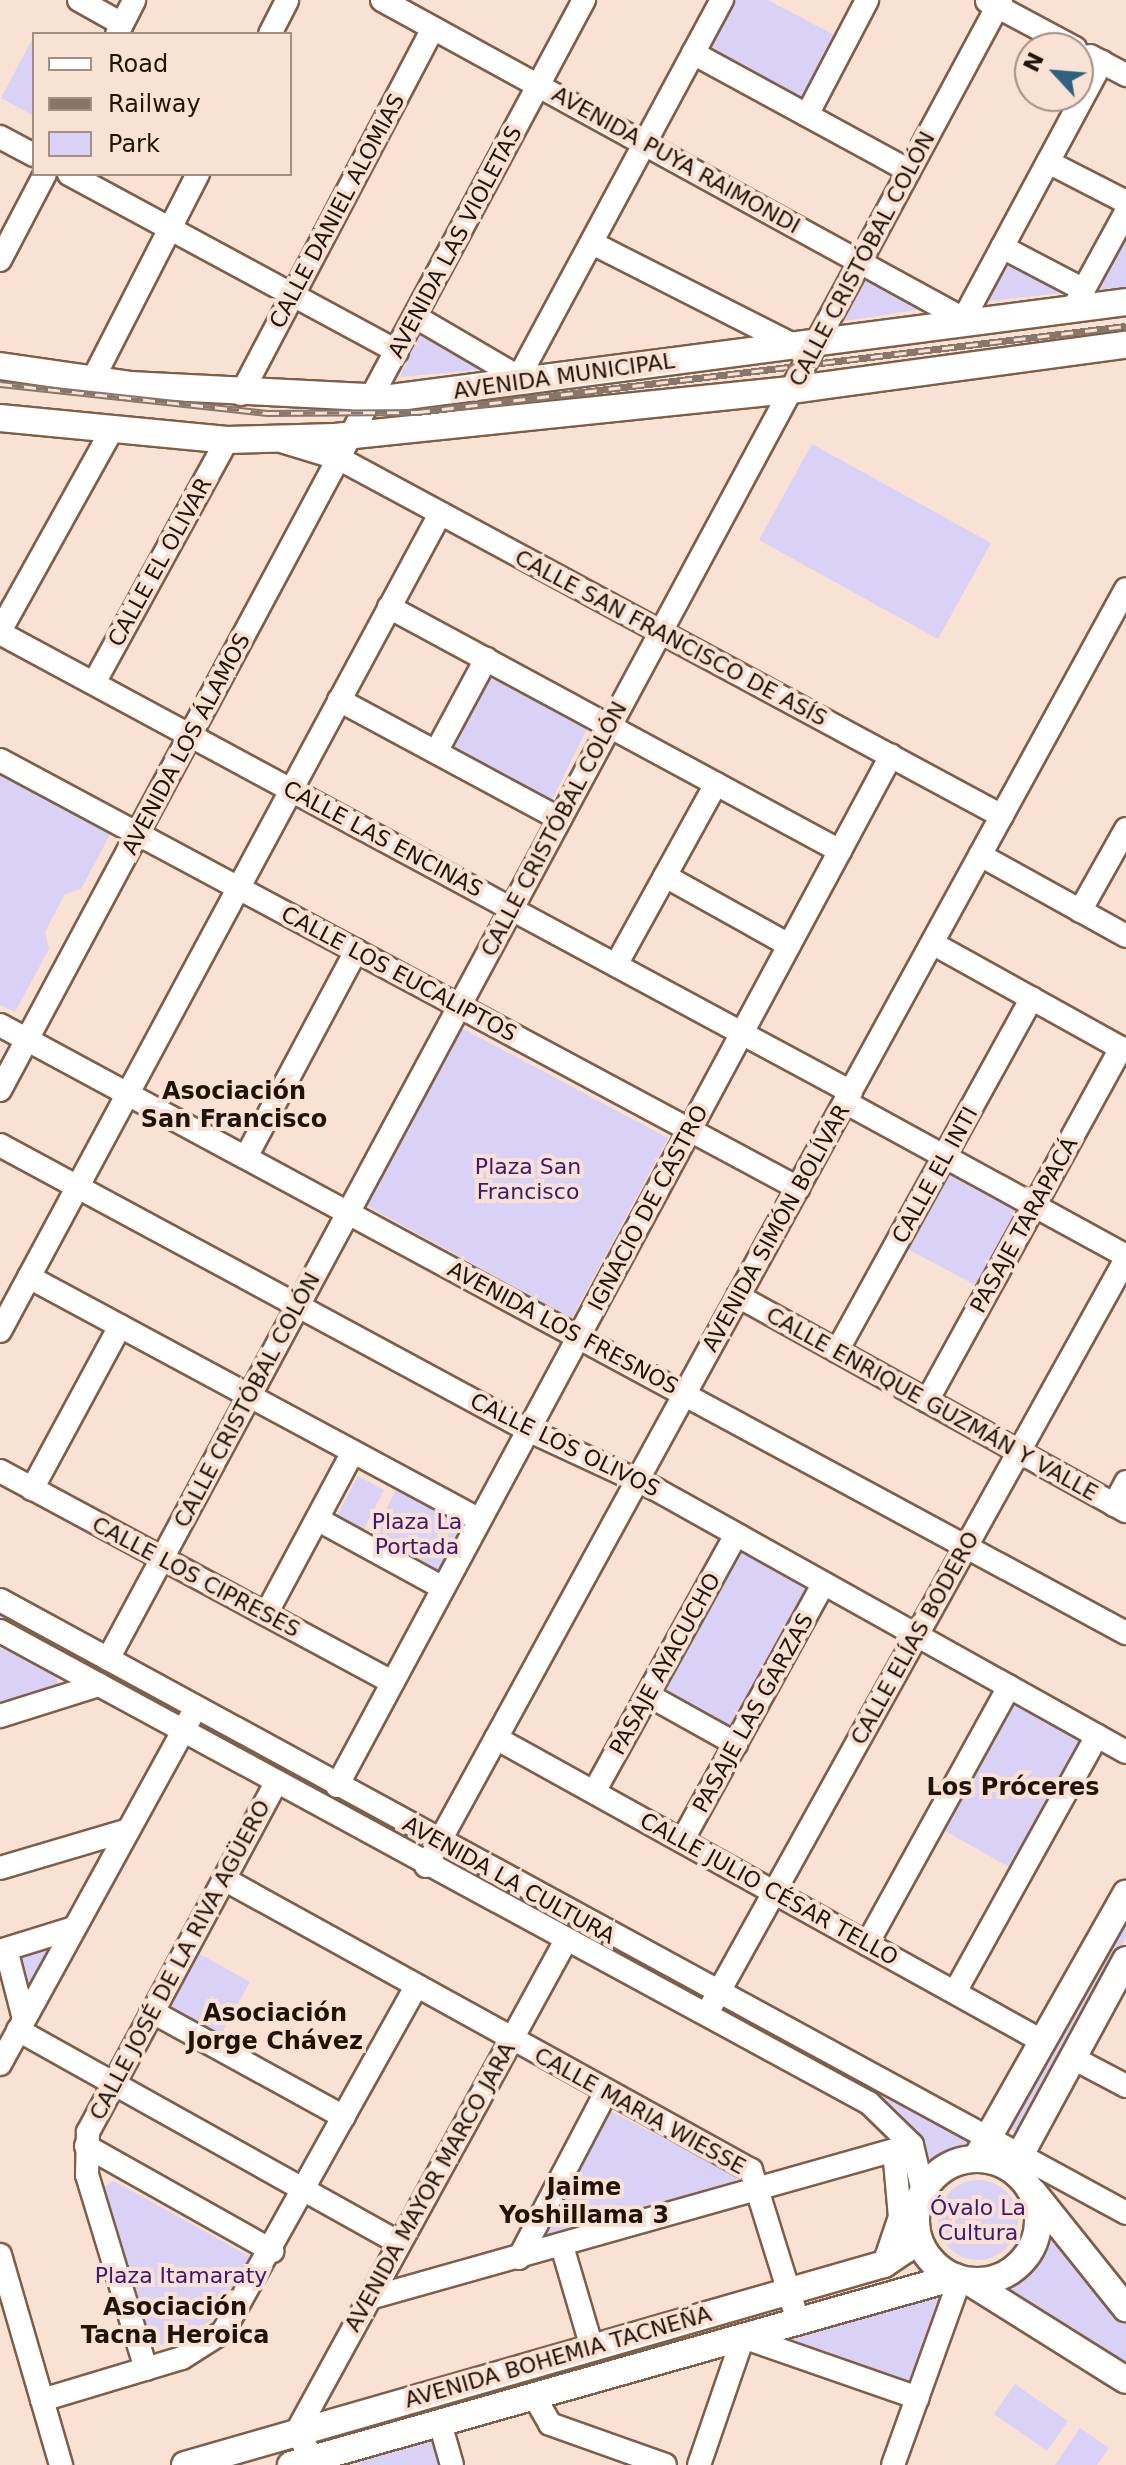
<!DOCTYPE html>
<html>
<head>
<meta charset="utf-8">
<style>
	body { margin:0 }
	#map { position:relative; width:1126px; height:2465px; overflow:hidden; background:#f9e2d3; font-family:"DejaVu Sans",sans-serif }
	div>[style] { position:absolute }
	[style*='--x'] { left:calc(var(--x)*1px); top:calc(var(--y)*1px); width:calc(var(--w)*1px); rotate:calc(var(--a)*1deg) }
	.green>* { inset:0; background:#d9d1f6 }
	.round { border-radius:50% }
	.roads { filter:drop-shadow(2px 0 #7f5e48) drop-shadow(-2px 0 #7f5e48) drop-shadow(0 2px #7f5e48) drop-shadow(0 -2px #7f5e48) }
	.minor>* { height:22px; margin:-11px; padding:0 11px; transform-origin:11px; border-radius:11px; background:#fff }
	.major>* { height:26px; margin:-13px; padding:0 13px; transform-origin:13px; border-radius:13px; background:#fff }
	.major>.ring { margin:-13px; padding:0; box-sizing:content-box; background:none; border:26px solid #fff; border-radius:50% }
	.rail>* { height:7px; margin-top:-3.5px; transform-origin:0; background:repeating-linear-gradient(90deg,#f9e2d3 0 12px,#88766a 0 24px); box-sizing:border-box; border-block:2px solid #88766a }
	span { translate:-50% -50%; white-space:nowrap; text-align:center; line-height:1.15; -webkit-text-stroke:8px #f9e2d3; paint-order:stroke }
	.street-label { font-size:22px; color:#20130a }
	.park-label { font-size:22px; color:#3e1778 }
	.neighbourhood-label { font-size:24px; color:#20130a; font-weight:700 }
	.legend { position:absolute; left:32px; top:32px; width:260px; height:144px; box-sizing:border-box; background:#f9e2d3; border:2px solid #a28f83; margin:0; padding:10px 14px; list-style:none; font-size:24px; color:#20130a }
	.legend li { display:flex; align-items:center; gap:16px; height:40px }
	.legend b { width:40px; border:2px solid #a28f83 }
	.north { position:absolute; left:1014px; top:32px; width:80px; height:80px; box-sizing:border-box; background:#f9e2d3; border:2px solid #a28f83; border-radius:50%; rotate:296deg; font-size:22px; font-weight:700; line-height:32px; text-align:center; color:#20130a }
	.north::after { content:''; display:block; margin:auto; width:28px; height:36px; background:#2d617e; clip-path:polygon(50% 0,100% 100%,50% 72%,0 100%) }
</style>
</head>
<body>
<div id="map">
	<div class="green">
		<div style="clip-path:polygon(733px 0,768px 0,836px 36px,801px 100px,707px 47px)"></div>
		<div style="clip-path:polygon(34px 36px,34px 116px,1px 98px)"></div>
		<div style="clip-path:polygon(1126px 218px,1126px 291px,1099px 294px,1094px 290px)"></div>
		<div style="clip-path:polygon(1005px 256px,1072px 292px,980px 302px)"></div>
		<div style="clip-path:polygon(866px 276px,922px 309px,838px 322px)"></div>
		<div style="clip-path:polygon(419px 332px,489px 369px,400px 377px)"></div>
		<div style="clip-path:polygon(812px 444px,991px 543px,938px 639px,759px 540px)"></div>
		<div style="clip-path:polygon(489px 672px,589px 725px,550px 804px,448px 752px)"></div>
		<div style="clip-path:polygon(0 766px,113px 829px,81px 889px,65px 894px,45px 932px,49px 949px,15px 1012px,0 1005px)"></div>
		<div style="clip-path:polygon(460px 1027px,668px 1138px,572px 1318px,367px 1206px)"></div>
		<div style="clip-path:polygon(949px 1167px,1024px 1208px,979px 1287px,904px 1247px)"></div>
		<div style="clip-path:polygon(358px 1476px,384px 1490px,361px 1535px,334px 1521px)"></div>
		<div style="clip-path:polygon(397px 1488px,464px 1525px,436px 1577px,369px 1542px)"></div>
		<div style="clip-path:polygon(741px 1547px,811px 1586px,731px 1728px,661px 1688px)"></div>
		<div style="clip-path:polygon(0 1612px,178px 1707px,179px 1712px,0 1624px)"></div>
		<div style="clip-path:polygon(0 1648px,56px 1674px,59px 1689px,0 1708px)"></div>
		<div style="clip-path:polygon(1009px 1695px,1089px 1740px,1018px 1872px,938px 1827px)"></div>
		<div style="clip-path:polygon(207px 1723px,423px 1840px,424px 1845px,199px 1728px)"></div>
		<div style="clip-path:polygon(453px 1857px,701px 1991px,702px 1995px,445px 1862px)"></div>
		<div style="clip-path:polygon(1126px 1905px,1126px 1937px,1019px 2134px,1006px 2127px)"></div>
		<div style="clip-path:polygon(53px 1943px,26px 1994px,14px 1953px)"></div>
		<div style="clip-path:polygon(189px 1948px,250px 1982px,215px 2045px,155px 2011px)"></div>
		<div style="clip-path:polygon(729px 2006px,974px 2140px,976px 2144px,930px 2163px,920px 2134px,894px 2107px,723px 2015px)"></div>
		<div style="clip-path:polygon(604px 2108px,736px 2175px,736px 2183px,535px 2243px)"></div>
		<div class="round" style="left:938px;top:2180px;width:80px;height:80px"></div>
		<div style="clip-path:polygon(114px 2181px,251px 2257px,215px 2317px,178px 2342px,149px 2347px,104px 2187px)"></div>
		<div style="clip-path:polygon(1050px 2226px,1126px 2320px,1126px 2366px,994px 2294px,1033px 2267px)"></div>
		<div style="clip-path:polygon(944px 2291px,907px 2390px,767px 2344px)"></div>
		<div style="clip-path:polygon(1015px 2384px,1068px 2421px,1047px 2451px,994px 2414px)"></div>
		<div style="clip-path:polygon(1080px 2428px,1109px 2448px,1097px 2465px,1055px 2465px)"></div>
		<div style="clip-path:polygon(430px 2437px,439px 2465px,360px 2465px,352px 2457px)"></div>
	</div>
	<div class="roads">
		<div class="minor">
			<div style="--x:79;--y:0;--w:49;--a:29.2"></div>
			<div style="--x:382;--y:0;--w:670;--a:28.75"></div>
			<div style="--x:987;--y:1;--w:100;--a:28.1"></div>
			<div style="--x:117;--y:34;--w:38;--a:-63"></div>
			<div style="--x:270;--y:34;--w:38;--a:-63"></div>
			<div style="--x:693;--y:53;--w:246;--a:28.6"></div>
			<div style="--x:1090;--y:56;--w:41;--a:27.8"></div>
			<div style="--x:807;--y:115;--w:130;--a:-62.4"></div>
			<div style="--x:0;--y:137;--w:38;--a:28"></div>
			<div style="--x:1048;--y:162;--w:88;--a:27.1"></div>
			<div style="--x:69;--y:174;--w:373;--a:28.4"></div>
			<div style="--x:592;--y:243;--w:223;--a:26.9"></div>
			<div style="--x:1002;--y:247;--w:90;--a:27.7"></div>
			<div style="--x:0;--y:260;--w:97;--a:-62.4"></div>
			<div style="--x:1073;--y:309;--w:111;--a:-61.3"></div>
			<div style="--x:416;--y:317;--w:129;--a:30.4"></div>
			<div style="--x:964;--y:318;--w:291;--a:-61.7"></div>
			<div style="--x:521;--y:373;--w:424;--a:-61.7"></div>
			<div style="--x:92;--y:381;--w:233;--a:-62.9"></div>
			<div style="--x:241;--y:394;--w:413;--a:-62.3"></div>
			<div style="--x:284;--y:442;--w:59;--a:16.9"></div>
			<div style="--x:340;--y:459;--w:752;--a:28.34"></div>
			<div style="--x:389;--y:607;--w:513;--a:28.41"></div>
			<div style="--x:0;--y:631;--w:230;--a:-60.9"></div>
			<div style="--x:0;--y:633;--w:967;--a:28.34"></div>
			<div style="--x:94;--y:683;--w:277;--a:-61.3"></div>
			<div style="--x:339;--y:700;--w:251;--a:28.3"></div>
			<div style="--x:436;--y:752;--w:106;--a:-61.7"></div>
			<div style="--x:0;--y:760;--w:906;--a:28.21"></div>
			<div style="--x:980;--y:855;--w:167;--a:29"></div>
			<div style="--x:665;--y:876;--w:142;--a:29.1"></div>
			<div style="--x:1080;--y:911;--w:94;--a:-60.7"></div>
			<div style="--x:932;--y:943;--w:222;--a:29.1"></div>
			<div style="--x:616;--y:965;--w:207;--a:-61.1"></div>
			<div style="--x:0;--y:1025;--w:1280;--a:28.37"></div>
			<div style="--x:0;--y:1090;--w:1237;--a:-61.82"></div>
			<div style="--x:845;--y:1102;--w:320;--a:28.7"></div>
			<div style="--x:0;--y:1145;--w:600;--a:28.36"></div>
			<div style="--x:528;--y:1430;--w:142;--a:24.9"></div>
			<div style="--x:657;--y:1490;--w:537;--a:29.19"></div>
			<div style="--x:246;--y:1157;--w:234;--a:-61.9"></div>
			<div style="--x:29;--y:1277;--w:512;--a:28.32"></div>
			<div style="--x:738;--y:1296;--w:444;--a:29"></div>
			<div style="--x:0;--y:1331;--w:928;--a:-61.7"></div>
			<div style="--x:837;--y:1351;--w:403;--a:-61.1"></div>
			<div style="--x:927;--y:1401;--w:403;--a:-61.2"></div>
			<div style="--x:0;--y:1471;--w:445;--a:28.3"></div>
			<div style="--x:32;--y:1489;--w:185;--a:-61.6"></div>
			<div style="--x:1114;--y:1505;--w:26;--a:-62"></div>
			<div style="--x:317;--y:1519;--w:144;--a:28.7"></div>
			<div style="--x:0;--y:1600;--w:1282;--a:28.56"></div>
			<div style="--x:266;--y:1614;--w:184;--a:-61.8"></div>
			<div style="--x:0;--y:1631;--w:989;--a:28.51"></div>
			<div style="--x:869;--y:2103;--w:60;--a:44.3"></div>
			<div style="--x:912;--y:2145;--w:48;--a:76.8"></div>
			<div style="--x:108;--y:1659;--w:1884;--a:-61.71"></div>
			<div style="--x:648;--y:1695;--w:101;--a:29.1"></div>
			<div style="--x:0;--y:1716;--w:104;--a:-17.4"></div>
			<div style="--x:496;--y:1738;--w:624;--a:29.03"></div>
			<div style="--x:337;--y:1786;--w:1170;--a:-61.73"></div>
			<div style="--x:594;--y:1792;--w:294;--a:-61.1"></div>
			<div style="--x:682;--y:1841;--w:293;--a:-61.2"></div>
			<div style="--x:426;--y:1866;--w:1456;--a:-61.27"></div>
			<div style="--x:0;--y:1868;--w:134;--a:-16.5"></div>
			<div style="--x:224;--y:1879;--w:602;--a:28.91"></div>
			<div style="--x:751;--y:2170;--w:158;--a:72.7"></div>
			<div style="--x:867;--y:1944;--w:294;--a:-61.1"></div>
			<div style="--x:955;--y:1992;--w:293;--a:-61"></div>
			<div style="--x:711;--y:2006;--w:855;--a:-60.95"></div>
			<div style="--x:151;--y:2011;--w:220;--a:28.8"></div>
			<div style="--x:24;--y:2019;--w:72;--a:-104.4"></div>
			<div style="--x:6;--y:1949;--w:71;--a:-17.2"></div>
			<div style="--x:18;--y:2030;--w:436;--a:29.2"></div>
			<div style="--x:1073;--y:2058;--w:60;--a:27.8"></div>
			<div style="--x:0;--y:2064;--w:395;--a:-61.2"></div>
			<div style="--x:86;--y:2146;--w:214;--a:29.4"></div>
			<div style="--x:562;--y:2246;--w:106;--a:73.6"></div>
			<div style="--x:0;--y:2255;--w:219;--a:73.8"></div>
			<div style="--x:519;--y:2258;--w:187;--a:-62.3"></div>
			<div style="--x:884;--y:2264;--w:50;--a:-71.2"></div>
			<div style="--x:900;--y:2217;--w:67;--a:-95.1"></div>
			<div style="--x:370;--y:2298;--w:563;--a:-15.76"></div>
			<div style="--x:146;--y:2369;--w:203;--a:-106.9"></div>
			<div style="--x:87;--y:2175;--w:43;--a:-88.7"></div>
			<div style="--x:88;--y:2132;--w:396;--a:-61.7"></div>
			<div style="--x:534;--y:2396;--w:32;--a:60"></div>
			<div style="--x:550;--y:2424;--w:122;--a:19.6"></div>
			<div style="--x:42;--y:2400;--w:146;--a:-16.7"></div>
			<div style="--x:182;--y:2358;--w:49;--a:-32.4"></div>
			<div style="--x:223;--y:2332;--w:396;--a:-60.8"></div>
			<div style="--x:440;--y:2423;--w:44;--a:74.1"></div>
			<div style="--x:329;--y:2463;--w:16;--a:-162"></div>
			<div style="--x:314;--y:2458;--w:31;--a:-126"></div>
			<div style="--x:296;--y:2433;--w:560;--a:-61.28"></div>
			<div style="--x:699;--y:2465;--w:135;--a:-71"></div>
			<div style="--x:743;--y:2337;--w:185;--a:19.2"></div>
			<div style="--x:893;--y:2465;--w:198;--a:-70.2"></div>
		</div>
		<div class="major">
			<div style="--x:0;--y:366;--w:131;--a:8.3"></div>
			<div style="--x:130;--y:385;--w:261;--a:2.9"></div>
			<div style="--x:391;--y:398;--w:741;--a:-7.44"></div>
			<div style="--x:0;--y:418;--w:228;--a:5.5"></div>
			<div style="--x:227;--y:440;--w:108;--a:-1.6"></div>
			<div style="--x:335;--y:437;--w:458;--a:-5.9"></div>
			<div style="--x:791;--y:390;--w:338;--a:-7.7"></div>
			<div class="ring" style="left:916px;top:2159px;width:96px;height:96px"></div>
			<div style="--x:976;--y:2159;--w:305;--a:-60.5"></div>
			<div style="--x:1020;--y:2176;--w:19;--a:-93"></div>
			<div style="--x:1019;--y:2157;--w:224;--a:-61.5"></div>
			<div style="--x:1033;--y:2192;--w:149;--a:51.3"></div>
			<div style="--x:968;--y:2281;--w:186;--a:32.1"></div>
			<div style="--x:185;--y:2465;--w:727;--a:-16.04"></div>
			<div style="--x:884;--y:2264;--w:25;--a:-34"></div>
			<div style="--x:905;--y:2250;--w:24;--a:-62"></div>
			<div style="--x:291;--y:2465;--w:690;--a:-15.81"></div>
		</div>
	</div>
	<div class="rail">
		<div style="--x:0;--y:384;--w:269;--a:6.2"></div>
		<div style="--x:267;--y:413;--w:151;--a:-0.4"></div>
		<div style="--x:418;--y:412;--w:713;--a:-6.93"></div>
	</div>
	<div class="street-label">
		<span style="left:676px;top:160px;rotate:29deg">AVENIDA PUYA RAIMONDI</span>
		<span style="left:337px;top:211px;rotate:-62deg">CALLE DANIEL ALOMIAS</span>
		<span style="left:455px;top:242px;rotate:-62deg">AVENIDA LAS VIOLETAS</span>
		<span style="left:862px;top:259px;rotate:-62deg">CALLE CRISTÓBAL COLÓN</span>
		<span style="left:564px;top:376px;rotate:-8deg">AVENIDA MUNICIPAL</span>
		<span style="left:160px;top:562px;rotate:-61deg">CALLE EL OLIVAR</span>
		<span style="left:671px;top:638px;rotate:28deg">CALLE SAN FRANCISCO DE ASÍS</span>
		<span style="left:186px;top:744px;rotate:-62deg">AVENIDA LOS ÁLAMOS</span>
		<span style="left:554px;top:829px;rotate:-62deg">CALLE CRISTÓBAL COLÓN</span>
		<span style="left:383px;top:839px;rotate:28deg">CALLE LAS ENCINAS</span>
		<span style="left:399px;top:974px;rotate:28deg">CALLE LOS EUCALIPTOS</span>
		<span style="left:935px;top:1175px;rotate:-61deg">CALLE EL INTI</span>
		<span style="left:648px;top:1208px;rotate:-62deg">IGNACIO DE CASTRO</span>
		<span style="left:1024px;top:1225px;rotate:-61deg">PASAJE TARAPACÁ</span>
		<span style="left:776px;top:1228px;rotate:-61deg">AVENIDA SIMÓN BOLÍVAR</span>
		<span style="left:563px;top:1328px;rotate:28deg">AVENIDA LOS FRESNOS</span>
		<span style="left:247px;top:1400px;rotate:-62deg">CALLE CRISTÓBAL COLÓN</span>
		<span style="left:932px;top:1404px;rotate:29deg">CALLE ENRIQUE GUZMÁN Y VALLE</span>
		<span style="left:565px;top:1445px;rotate:26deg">CALLE LOS OLIVOS</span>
		<span style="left:196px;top:1577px;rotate:28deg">CALLE LOS CIPRESES</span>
		<span style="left:915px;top:1638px;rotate:-61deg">CALLE ELÍAS BODERO</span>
		<span style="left:665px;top:1664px;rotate:-61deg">PASAJE AYACUCHO</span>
		<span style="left:753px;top:1713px;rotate:-61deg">PASAJE LAS GARZAS</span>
		<span style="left:509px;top:1880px;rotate:29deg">AVENIDA LA CULTURA</span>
		<span style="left:769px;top:1889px;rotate:29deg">CALLE JULIO CÉSAR TELLO</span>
		<span style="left:180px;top:1960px;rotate:-62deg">CALLE JOSÉ DE LA RIVA AGÜERO</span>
		<span style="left:640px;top:2111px;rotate:29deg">CALLE MARIA WIESSE</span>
		<span style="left:430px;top:2187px;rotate:-61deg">AVENIDA MAYOR MARCO JARA</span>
		<span style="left:558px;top:2357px;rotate:-16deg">AVENIDA BOHEMIA TACNEÑA</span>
	</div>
	<div class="park-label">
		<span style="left:528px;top:1179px">Plaza San<br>Francisco</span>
		<span style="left:417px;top:1534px">Plaza La<br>Portada</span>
		<span style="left:978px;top:2220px">Óvalo La<br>Cultura</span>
		<span style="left:181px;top:2276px">Plaza Itamaraty</span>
	</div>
	<div class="neighbourhood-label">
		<span style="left:234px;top:1106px">Asociación<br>San Francisco</span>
		<span style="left:1013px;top:1788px">Los Próceres</span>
		<span style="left:275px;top:2028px">Asociación<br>Jorge Chávez</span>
		<span style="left:584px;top:2202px">Jaime<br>Yoshillama 3</span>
		<span style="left:175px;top:2322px">Asociación<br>Tacna Heroica</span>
	</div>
	<ul class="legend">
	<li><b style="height:10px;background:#fff"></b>Road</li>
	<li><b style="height:10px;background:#88766a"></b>Railway</li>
	<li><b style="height:22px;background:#d9d1f6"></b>Park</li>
	</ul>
	<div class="north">N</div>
</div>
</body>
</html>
